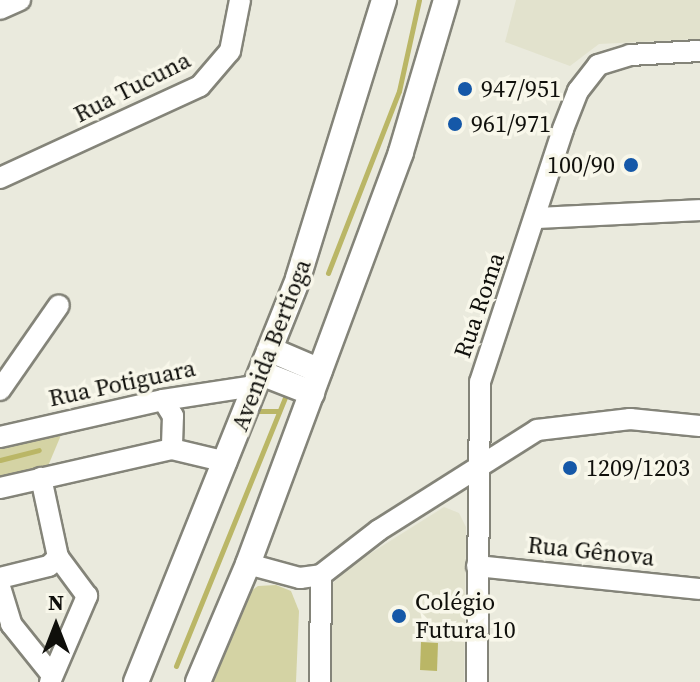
<!DOCTYPE html>
<html>
<head>
<meta charset="utf-8">
<style>
	body { margin:0 }
	#map { position:relative; width:700px; height:682px; overflow:hidden; background:#eaeadd; font-family:"Source Serif 4",serif }
	div>[style] { position:absolute }
	[style*='--x'] { left:calc(var(--x)*1px); top:calc(var(--y)*1px); width:calc(var(--w)*1px); rotate:calc(var(--a)*1deg) }
	.built>* { inset:0; background:#e2e2cd }
	.green>* { inset:0; background:#d4d3a4 }
	.water>* { inset:0; background:#bab666 }
	.stream>* { height:5px; margin:-2.5px; padding:0 2.5px; transform-origin:2.5px; border-radius:2.5px; background:#bab666 }
	.roads { filter:drop-shadow(2px 0 #848479) drop-shadow(-2px 0 #848479) drop-shadow(0 2px #848479) drop-shadow(0 -2px #848479) }
	.minor>* { height:20px; margin:-10px; padding:0 10px; transform-origin:10px; border-radius:10px; background:#fff }
	.tertiary>* { height:24px; margin:-12px; padding:0 12px; transform-origin:12px; border-radius:12px; background:#fff }
	.dots>* { width:22px; height:22px; translate:-50% -50%; box-sizing:border-box; border:4px solid #f8f7ea; border-radius:50% }
	span { translate:-50% -50%; white-space:nowrap; text-align:center; line-height:1.15; -webkit-text-stroke:7px #f8f7ea; paint-order:stroke }
	.street-label { font-size:24px; color:#0f0f0b }
	.poi-label { font-size:24px; color:#0f0f0b }
	.left { translate:0 -50%; text-align:left }
	.right { translate:-100% -50%; text-align:right }
	.north { position:absolute; left:16px; top:586px; width:80px; height:80px; -webkit-text-stroke:6px #f8f7ea; paint-order:stroke; rotate:0deg; font-size:22px; font-weight:700; line-height:32px; text-align:center; color:#0f0f0b }
	.north::after { content:''; display:block; margin:auto; width:28px; height:36px; background:#0f0f0b; clip-path:polygon(50% 0,100% 100%,50% 72%,0 100%) }
</style>
</head>
<body>
<div id="map">
	<div class="built">
		<div style="clip-path:polygon(516px 0,700px 0,700px 39px,599px 44px,570px 66px,505px 42px)"></div>
		<div style="clip-path:polygon(444px 507px,459px 513px,466px 527px,464px 682px,332px 682px,332px 584px,352px 565px)"></div>
	</div>
	<div class="green">
		<div style="clip-path:polygon(64px 428px,48px 466px,0 478px,0 444px)"></div>
		<div style="clip-path:polygon(276px 585px,291px 591px,299px 611px,296px 682px,211px 682px,244px 596px,258px 586px)"></div>
	</div>
	<div class="water">
		<div style="clip-path:polygon(421px 642px,438px 643px,437px 671px,420px 670px)"></div>
	</div>
	<div class="stream">
		<div style="--x:328;--y:273;--w:195;--a:-68.7"></div>
		<div style="--x:399;--y:91;--w:93;--a:-77.6"></div>
		<div style="--x:256;--y:411;--w:23;--a:0"></div>
		<div style="--x:0;--y:460;--w:40;--a:-14.4"></div>
		<div style="--x:176;--y:666;--w:295;--a:-67.9"></div>
	</div>
	<div class="roads">
		<div class="minor">
			<div style="--x:0;--y:9;--w:22;--a:-24"></div>
			<div style="--x:0;--y:178;--w:220;--a:-24.7"></div>
			<div style="--x:200;--y:86;--w:46;--a:-49.4"></div>
			<div style="--x:230;--y:51;--w:52;--a:-78.9"></div>
			<div style="--x:537;--y:218;--w:163;--a:-2.8"></div>
			<div style="--x:0;--y:390;--w:103;--a:-55.2"></div>
			<div style="--x:163;--y:400;--w:19;--a:58"></div>
			<div style="--x:173;--y:416;--w:33;--a:92"></div>
			<div style="--x:0;--y:437;--w:167;--a:-12.8"></div>
			<div style="--x:163;--y:400;--w:93;--a:-8.7"></div>
			<div style="--x:0;--y:488;--w:176;--a:-12.8"></div>
			<div style="--x:172;--y:449;--w:56;--a:13.5"></div>
			<div style="--x:248;--y:564;--w:54;--a:15.1"></div>
			<div style="--x:300;--y:578;--w:21;--a:-8"></div>
			<div style="--x:321;--y:575;--w:73;--a:-37.8"></div>
			<div style="--x:379;--y:530;--w:187;--a:-32.3"></div>
			<div style="--x:537;--y:430;--w:94;--a:-6.7"></div>
			<div style="--x:630;--y:419;--w:70;--a:5.7"></div>
			<div style="--x:477;--y:566;--w:224;--a:5.9"></div>
			<div style="--x:0;--y:578;--w:50;--a:-13.8"></div>
			<div style="--x:49;--y:566;--w:13;--a:-45"></div>
			<div style="--x:58;--y:557;--w:81;--a:-102.1"></div>
			<div style="--x:0;--y:587;--w:39;--a:73"></div>
			<div style="--x:11;--y:624;--w:65;--a:51.2"></div>
			<div style="--x:50;--y:682;--w:94;--a:-66.7"></div>
			<div style="--x:87;--y:596;--w:49;--a:-126.6"></div>
			<div style="--x:320;--y:682;--w:107;--a:-89.5"></div>
			<div style="--x:477;--y:682;--w:300;--a:-89.4"></div>
			<div style="--x:480;--y:382;--w:266;--a:-71.8"></div>
			<div style="--x:563;--y:129;--w:41;--a:-68.5"></div>
			<div style="--x:578;--y:91;--w:33;--a:-52"></div>
			<div style="--x:598;--y:65;--w:34;--a:-17"></div>
			<div style="--x:630;--y:55;--w:70;--a:-3.3"></div>
		</div>
		<div class="tertiary">
			<div style="--x:271;--y:350;--w:53;--a:23.2"></div>
			<div style="--x:261;--y:373;--w:55;--a:21.4"></div>
			<div style="--x:136;--y:682;--w:435;--a:-68.1"></div>
			<div style="--x:298;--y:278;--w:291;--a:-72.8"></div>
			<div style="--x:198;--y:682;--w:128;--a:-67"></div>
			<div style="--x:248;--y:564;--w:439;--a:-69.6"></div>
			<div style="--x:401;--y:152;--w:159;--a:-73.5"></div>
		</div>
	</div>
	<div class="dots">
		<div style="left:465px;top:89px;background:#1558a8"></div>
		<div style="left:455px;top:124px;background:#1558a8"></div>
		<div style="left:631px;top:165px;background:#1558a8"></div>
		<div style="left:570px;top:468px;background:#1558a8"></div>
		<div style="left:399px;top:616px;background:#1558a8"></div>
	</div>
	<div class="street-label">
		<span style="left:132px;top:87px;rotate:-27deg">Rua Tucuna</span>
		<span style="left:479px;top:305px;rotate:-71deg">Rua Roma</span>
		<span style="left:271px;top:345px;rotate:-69deg">Avenida Bertioga</span>
		<span style="left:122px;top:383px;rotate:-12deg">Rua Potiguara</span>
		<span style="left:591px;top:551px;rotate:6deg">Rua Gênova</span>
	</div>
	<div class="poi-label">
		<span class="left" style="left:481px;top:89px">947/951</span>
		<span class="left" style="left:471px;top:124px">961/971</span>
		<span class="right" style="left:615px;top:165px">100/90</span>
		<span class="left" style="left:586px;top:468px">1209/1203</span>
		<span class="left" style="left:415px;top:616px">Colégio<br>Futura 10</span>
	</div>
	<div class="north">N</div>
</div>
</body>
</html>
